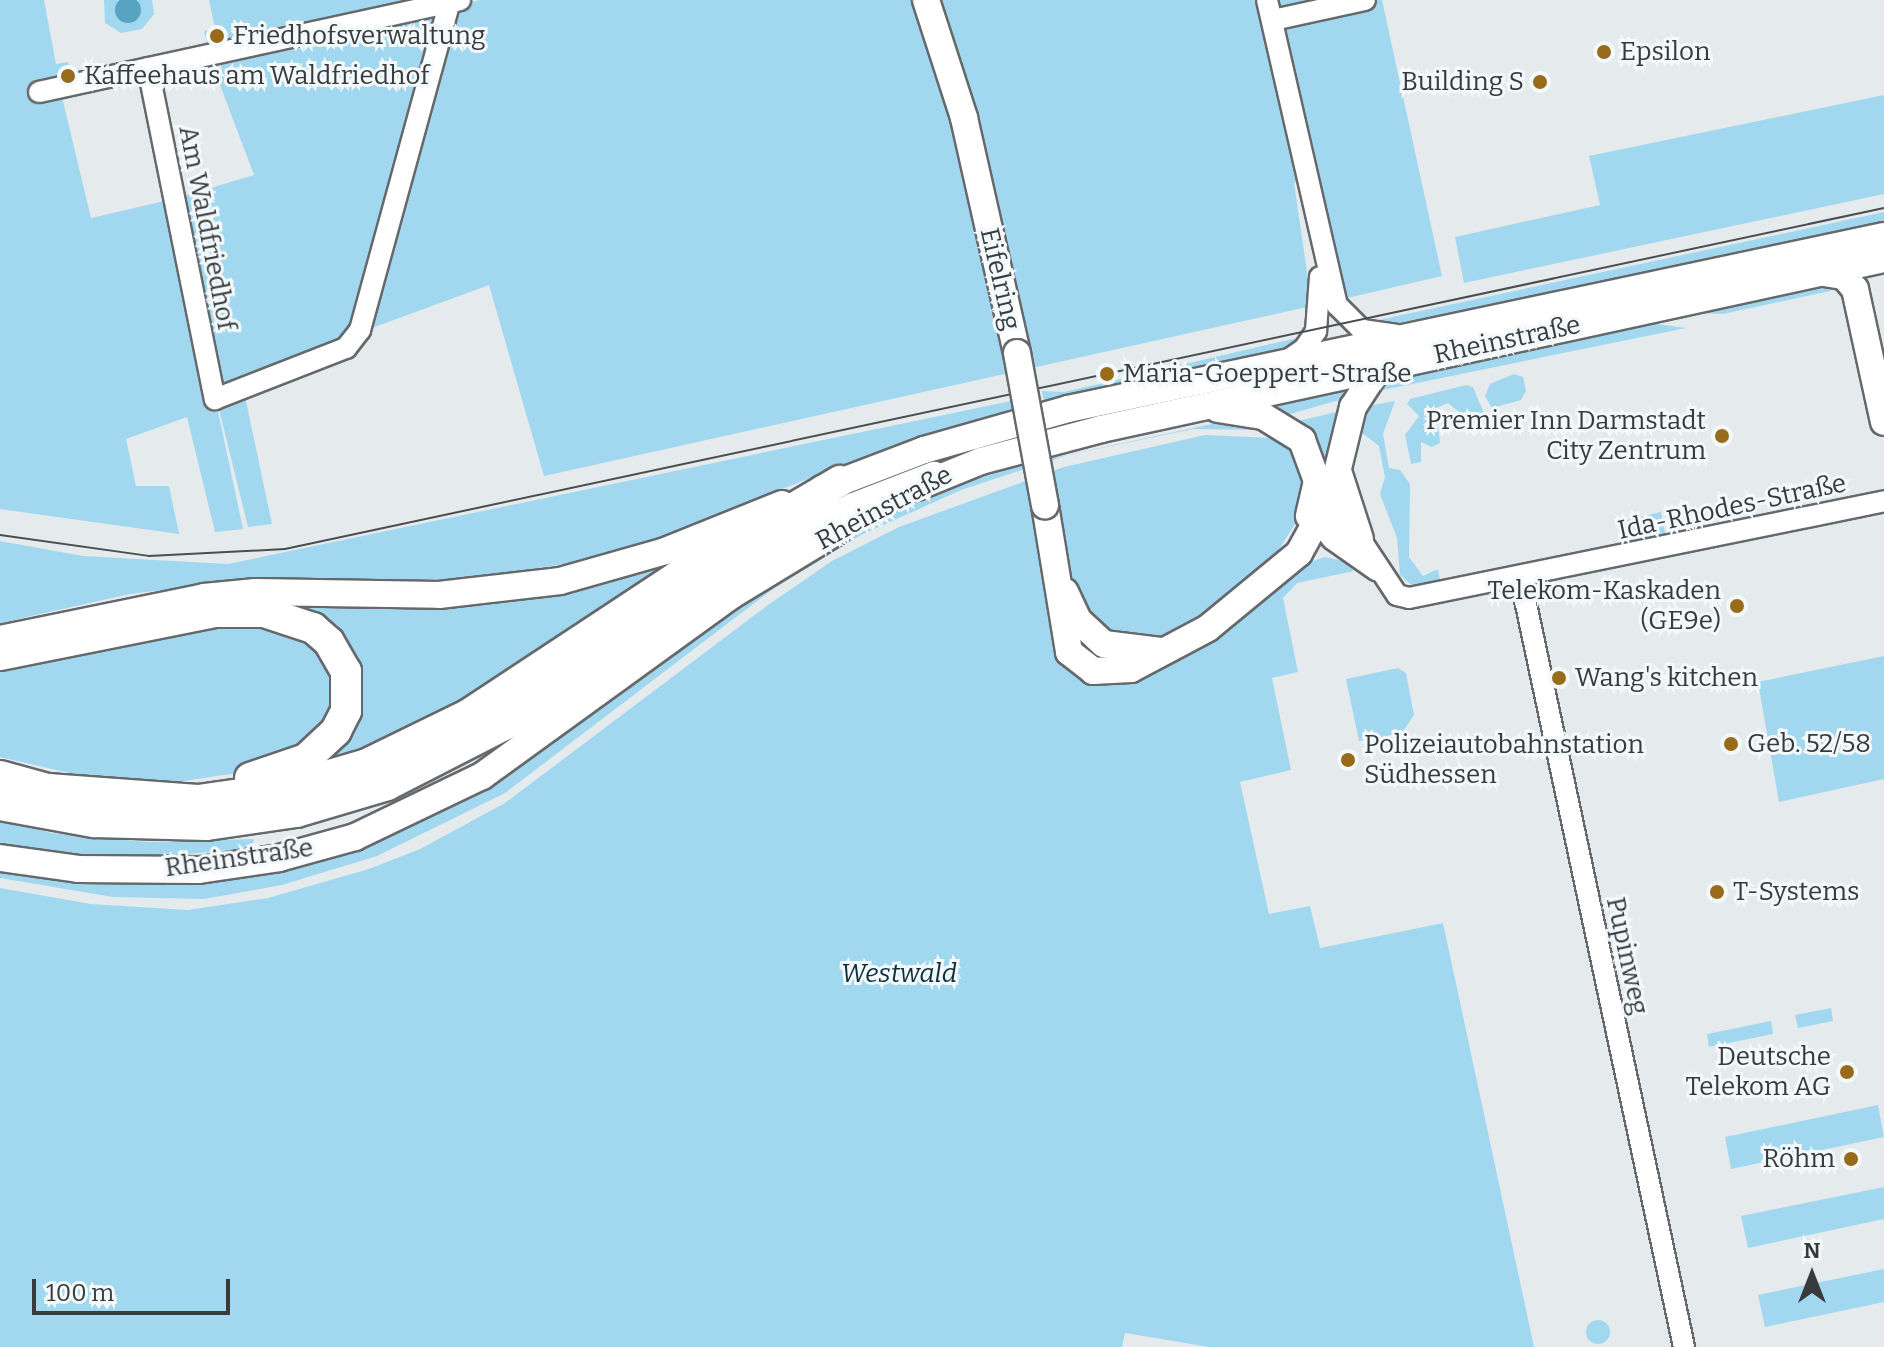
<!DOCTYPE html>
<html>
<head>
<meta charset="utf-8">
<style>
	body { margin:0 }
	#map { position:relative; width:1884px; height:1347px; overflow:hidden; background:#e5eaed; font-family:Bitter,serif }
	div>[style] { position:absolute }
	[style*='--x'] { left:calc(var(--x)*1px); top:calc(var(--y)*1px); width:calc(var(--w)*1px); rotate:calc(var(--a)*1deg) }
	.green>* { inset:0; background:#a2d8ef }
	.round { border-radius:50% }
	.water>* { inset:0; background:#58a4c3 }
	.roads { filter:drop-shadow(2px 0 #65696b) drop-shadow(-2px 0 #65696b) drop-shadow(0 2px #65696b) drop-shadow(0 -2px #65696b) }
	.minor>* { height:20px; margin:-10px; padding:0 10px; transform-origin:10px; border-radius:10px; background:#fff }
	.major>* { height:26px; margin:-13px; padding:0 13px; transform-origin:13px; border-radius:13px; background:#fff }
	.highway>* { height:30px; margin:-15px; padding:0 15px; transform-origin:15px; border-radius:15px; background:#fff }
	.tram>* { height:2px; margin:-1px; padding:0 1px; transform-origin:1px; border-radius:1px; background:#4b4d4f }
	.bridges { filter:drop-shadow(2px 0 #65696b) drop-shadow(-2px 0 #65696b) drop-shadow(0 2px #65696b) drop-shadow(0 -2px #65696b) }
	.major-bridge>* { height:26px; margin:-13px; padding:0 13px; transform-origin:13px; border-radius:13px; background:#fff }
	.dots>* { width:22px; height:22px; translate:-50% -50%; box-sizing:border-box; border:4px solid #f3f8fa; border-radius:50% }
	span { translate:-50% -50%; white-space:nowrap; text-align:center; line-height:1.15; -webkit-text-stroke:6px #f3f8fa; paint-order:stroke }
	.poi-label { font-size:26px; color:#383a3b }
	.left { translate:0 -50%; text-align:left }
	.right { translate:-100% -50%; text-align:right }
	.street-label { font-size:26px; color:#383a3b }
	.park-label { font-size:26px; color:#0a2f3c; font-style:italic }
	.north { position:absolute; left:1772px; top:1235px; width:80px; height:80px; -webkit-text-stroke:6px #f3f8fa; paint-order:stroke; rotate:0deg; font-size:22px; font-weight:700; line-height:32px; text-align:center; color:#383a3b }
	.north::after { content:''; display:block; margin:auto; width:28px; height:36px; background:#383a3b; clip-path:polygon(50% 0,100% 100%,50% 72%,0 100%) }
	.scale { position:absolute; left:32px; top:1279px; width:198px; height:36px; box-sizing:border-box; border:4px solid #383a3b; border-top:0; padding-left:10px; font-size:24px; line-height:28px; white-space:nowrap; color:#383a3b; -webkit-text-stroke:6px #f3f8fa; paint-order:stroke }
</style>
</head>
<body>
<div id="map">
	<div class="green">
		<div style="clip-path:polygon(0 0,44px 0,56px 64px,68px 62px,70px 72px,71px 79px,61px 93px,91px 218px,173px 199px,243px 529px,215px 532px,187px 417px,126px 439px,136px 486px,169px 486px,179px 534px,0 509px)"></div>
		<div style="clip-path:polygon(104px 0,152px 0,154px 14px,142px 29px,121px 33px,105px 23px)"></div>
		<div style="clip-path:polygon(209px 0,434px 0,209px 51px,204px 31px,215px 28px)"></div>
		<div style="clip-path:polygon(480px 0,1382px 0,1442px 276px,1343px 299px,1316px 178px,1294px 183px,1312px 306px,544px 476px,489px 285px,372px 328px,243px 387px,272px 524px,248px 527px,216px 397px,184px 196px,254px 175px,217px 77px,223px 75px,218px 55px)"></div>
		<div style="clip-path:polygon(1884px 95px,1884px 194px,1464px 283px,1455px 237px,1600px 205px,1589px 156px)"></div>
		<div style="clip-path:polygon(1884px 212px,1884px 224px,1484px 309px,1384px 325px,1364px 323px)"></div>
		<div style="clip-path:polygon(1829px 283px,1830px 291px,1723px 314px,1690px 313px)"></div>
		<div style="clip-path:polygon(1650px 323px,1686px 328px,1368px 393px,1388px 378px)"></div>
		<div style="clip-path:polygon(1305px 336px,1274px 354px,1044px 402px,1042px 391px,1064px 392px)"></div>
		<div style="clip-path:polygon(1514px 374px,1523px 377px,1526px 391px,1521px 400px,1492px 408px,1485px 396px,1490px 384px)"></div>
		<div style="clip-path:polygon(1466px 385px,1473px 387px,1490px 428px,1479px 428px,1448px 403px,1436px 408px,1430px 416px,1438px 425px,1440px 443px,1432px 447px,1421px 442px,1421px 462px,1411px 464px,1405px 435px,1419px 416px,1407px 404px,1410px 399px)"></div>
		<div style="clip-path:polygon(1358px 386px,1350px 397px,1283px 416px,1258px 406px)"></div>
		<div style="clip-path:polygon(1016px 400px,1017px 407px,873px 453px,610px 557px,439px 583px,211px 584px,130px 594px,0 623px,0 541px,83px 556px,228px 564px)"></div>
		<div style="clip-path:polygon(1395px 401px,1383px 434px,1389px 468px,1400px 470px,1410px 484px,1409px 557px,1423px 576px,1438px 569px,1440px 581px,1432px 585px,1414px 587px,1400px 575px,1397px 538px,1380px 494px,1385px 477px,1379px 446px,1362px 433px,1369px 406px)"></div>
		<div style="clip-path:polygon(1345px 410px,1330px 486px,1294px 422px)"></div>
		<div style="clip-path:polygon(1221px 422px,1258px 423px,1261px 430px,1193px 429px,1068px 455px,961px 490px,861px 535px,773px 589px,505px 793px,377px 856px,282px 885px,204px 899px,113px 897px,0 878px,0 867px,40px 875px,368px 843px,435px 815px,508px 772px,663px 657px,851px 531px,925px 497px,1016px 466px)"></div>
		<div style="clip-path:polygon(1280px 432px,1305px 468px,1300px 516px,1270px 564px,1301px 565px,1325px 557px,1344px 561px,1354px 571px,1297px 583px,1283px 598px,1298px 672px,1272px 678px,1291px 770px,1240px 782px,1269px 914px,1310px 906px,1320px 948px,1443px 923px,1534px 1347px,1209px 1347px,1125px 1333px,1122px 1347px,0 1347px,0 888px,91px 904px,188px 910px,268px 898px,369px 869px,420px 849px,505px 803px,768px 605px,832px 561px,899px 527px,1064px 467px,1205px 435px,1271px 438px)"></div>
		<div style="clip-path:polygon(1661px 512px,1666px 537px,1624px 546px,1619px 522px)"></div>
		<div style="clip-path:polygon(681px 556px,429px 720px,335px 758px,361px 715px,363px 673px,338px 626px,320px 614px,276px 604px,431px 607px,514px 602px,575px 590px)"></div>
		<div style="clip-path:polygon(206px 620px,259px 620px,307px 633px,333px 658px,335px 717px,312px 744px,258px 770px,177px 782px,91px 778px,0 757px,0 665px)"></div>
		<div style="clip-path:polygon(1884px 656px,1884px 779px,1779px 802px,1758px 682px)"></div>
		<div style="clip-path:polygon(1398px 668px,1406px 673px,1414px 715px,1402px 733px,1359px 741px,1346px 679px)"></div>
		<div style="clip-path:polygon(0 818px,51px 833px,147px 842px,254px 839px,252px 848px,144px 858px,48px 854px,0 844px)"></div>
		<div style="clip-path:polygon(1831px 1008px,1833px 1021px,1798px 1028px,1795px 1015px)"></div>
		<div style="clip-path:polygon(1771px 1021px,1773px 1034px,1709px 1047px,1707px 1034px)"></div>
		<div style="clip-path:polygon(1878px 1105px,1884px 1137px,1731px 1169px,1725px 1137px)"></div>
		<div style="clip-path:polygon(1884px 1187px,1884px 1219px,1748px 1248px,1741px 1216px)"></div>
		<div style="clip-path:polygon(1884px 1269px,1884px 1302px,1765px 1327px,1758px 1295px)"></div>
		<div class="round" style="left:1586px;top:1320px;width:24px;height:24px"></div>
	</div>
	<div class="water">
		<div class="round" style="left:115px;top:-3px;width:26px;height:26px"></div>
	</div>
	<div class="roads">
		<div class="minor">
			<div style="--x:1267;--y:0;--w:313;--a:77.1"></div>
			<div style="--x:1337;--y:305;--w:35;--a:45"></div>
			<div style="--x:1362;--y:330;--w:34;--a:8"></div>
			<div style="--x:1273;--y:20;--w:94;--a:-12.3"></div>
			<div style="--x:148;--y:68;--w:338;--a:78.6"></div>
			<div style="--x:215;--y:399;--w:141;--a:-21.3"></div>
			<div style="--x:346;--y:348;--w:23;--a:-52"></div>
			<div style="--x:360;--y:330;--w:340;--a:-74.7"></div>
			<div style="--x:39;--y:92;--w:431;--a:-12.3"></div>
			<div style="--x:1288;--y:360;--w:19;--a:-35"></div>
			<div style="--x:1304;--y:349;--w:22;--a:-56"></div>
			<div style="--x:1316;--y:331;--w:54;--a:-85.8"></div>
			<div style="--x:1311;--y:512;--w:30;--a:17"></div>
			<div style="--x:1340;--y:521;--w:27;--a:42"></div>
			<div style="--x:1360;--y:539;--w:67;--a:56.5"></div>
			<div style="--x:1397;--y:595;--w:12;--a:14"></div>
			<div style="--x:1409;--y:598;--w:485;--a:-11.5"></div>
			<div style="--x:1311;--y:512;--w:34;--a:52"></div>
			<div style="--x:1332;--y:539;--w:54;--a:35.2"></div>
			<div style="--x:1520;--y:576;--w:788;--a:77.99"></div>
		</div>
		<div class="major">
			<div style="--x:926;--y:0;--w:124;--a:72.1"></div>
			<div style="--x:964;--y:118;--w:241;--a:77.3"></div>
			<div style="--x:1824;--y:273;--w:20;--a:9"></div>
			<div style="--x:1844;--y:276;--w:17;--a:50"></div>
			<div style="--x:1855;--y:289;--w:136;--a:77.7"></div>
			<div style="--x:1218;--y:409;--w:46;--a:8.8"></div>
			<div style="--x:1263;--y:416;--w:46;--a:31.6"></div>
			<div style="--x:1302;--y:440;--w:44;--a:69.9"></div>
			<div style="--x:1317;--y:481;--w:36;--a:103"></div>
			<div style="--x:1339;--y:474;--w:68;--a:72.1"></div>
			<div style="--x:917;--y:487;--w:69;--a:-22.1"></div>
			<div style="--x:981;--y:461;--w:124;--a:-14.9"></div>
			<div style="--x:1101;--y:429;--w:801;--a:-12.25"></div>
			<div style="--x:822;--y:489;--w:109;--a:-20.9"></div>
			<div style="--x:924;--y:450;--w:150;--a:-15.9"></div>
			<div style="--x:1068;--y:409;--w:834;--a:-11.97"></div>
			<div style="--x:1045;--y:505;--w:149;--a:80.7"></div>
			<div style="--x:1069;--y:652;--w:31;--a:38"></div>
			<div style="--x:1093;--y:671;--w:38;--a:-3"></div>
			<div style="--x:1131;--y:669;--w:87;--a:-28"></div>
			<div style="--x:1208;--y:628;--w:118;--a:-39.5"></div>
			<div style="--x:1299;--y:553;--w:68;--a:-61.2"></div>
			<div style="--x:1332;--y:493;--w:89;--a:-76.3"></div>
			<div style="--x:1353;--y:407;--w:48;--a:-57"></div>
			<div style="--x:1065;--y:592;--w:31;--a:65"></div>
			<div style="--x:1078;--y:620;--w:35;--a:43"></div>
			<div style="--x:1104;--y:644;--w:57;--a:7"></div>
			<div style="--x:0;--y:639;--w:208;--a:-11.6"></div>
			<div style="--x:204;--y:597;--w:52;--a:-5.5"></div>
			<div style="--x:256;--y:592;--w:183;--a:0.9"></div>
			<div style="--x:439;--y:595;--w:122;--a:-6.6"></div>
			<div style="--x:560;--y:581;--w:109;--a:-15.9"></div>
			<div style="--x:665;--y:551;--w:126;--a:-21.9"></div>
			<div style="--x:0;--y:858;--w:79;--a:8"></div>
			<div style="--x:78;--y:869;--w:121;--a:0.5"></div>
			<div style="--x:199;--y:870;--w:81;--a:-8.5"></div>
			<div style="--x:279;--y:858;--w:79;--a:-15.4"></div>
			<div style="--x:355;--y:837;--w:141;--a:-25.7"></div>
			<div style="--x:482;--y:776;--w:305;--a:-35.9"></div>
			<div style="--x:729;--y:597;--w:127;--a:-31.4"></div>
		</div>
		<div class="highway">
			<div style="--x:0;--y:655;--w:219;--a:-11.3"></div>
			<div style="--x:215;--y:612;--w:49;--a:0"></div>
			<div style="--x:264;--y:612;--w:52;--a:18.1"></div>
			<div style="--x:313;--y:628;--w:21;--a:41"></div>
			<div style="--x:329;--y:642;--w:34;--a:60"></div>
			<div style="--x:346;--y:671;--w:40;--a:90"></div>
			<div style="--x:346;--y:711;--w:22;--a:117"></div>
			<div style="--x:336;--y:731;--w:41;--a:137"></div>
			<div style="--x:306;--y:759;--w:59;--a:161.3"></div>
			<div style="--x:0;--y:776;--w:50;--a:15.2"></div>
			<div style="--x:48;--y:789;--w:150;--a:4.2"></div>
			<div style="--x:198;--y:800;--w:92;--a:-8.1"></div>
			<div style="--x:289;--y:787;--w:81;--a:-16.4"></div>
			<div style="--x:367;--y:764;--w:114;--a:-26.1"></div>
			<div style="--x:469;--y:714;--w:250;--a:-33.4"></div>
			<div style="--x:678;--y:576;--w:188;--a:-30.4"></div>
			<div style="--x:0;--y:805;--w:96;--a:10.3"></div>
			<div style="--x:94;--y:822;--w:113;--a:1.5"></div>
			<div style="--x:207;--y:825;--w:90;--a:-8.3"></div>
			<div style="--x:296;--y:812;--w:95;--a:-16.5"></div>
			<div style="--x:387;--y:785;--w:136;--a:-27.1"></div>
			<div style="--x:508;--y:723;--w:309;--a:-33.6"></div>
			<div style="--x:765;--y:552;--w:99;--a:-26.3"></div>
			<div style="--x:854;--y:508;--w:86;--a:-21.2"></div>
		</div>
	</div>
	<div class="tram">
		<div style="--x:0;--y:535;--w:150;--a:8"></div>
		<div style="--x:149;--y:556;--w:136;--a:-2.9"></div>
		<div style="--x:285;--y:549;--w:1635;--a:-12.04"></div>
	</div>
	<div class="bridges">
		<div class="major-bridge">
			<div style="--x:1017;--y:353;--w:155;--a:79.6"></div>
		</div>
	</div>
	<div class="dots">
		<div style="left:217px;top:36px;background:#986b1a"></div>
		<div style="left:1604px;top:52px;background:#986b1a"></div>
		<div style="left:68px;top:76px;background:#986b1a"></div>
		<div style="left:1540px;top:82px;background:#986b1a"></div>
		<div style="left:1107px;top:374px;background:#986b1a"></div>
		<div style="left:1722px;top:436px;background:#986b1a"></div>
		<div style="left:1737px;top:606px;background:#986b1a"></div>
		<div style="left:1559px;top:678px;background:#986b1a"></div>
		<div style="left:1731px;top:744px;background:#986b1a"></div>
		<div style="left:1348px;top:760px;background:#986b1a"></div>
		<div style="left:1717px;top:892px;background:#986b1a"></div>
		<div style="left:1847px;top:1072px;background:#986b1a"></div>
		<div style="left:1851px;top:1159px;background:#986b1a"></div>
	</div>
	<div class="poi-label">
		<span class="left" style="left:233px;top:36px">Friedhofsverwaltung</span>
		<span class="left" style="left:1620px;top:52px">Epsilon</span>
		<span class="left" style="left:84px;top:76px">Kaffeehaus am Waldfriedhof</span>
		<span class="right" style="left:1524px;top:82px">Building S</span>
		<span class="left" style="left:1123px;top:374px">Maria-Goeppert-Straße</span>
		<span class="right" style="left:1706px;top:436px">Premier Inn Darmstadt<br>City Zentrum</span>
		<span class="right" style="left:1721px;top:606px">Telekom-Kaskaden<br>(GE9e)</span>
		<span class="left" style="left:1575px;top:678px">Wang's kitchen</span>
		<span class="left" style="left:1747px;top:744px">Geb. 52/58</span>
		<span class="left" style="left:1364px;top:760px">Polizeiautobahnstation<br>Südhessen</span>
		<span class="left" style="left:1733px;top:892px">T-Systems</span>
		<span class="right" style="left:1831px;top:1072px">Deutsche<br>Telekom AG</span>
		<span class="right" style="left:1835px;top:1159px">Röhm</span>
	</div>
	<div class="street-label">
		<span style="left:207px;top:228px;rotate:79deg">Am Waldfriedhof</span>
		<span style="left:1000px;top:279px;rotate:77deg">Eifelring</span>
		<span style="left:1507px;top:340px;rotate:-12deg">Rheinstraße</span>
		<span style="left:1732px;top:507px;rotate:-12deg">Ida-Rhodes-Straße</span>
		<span style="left:884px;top:508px;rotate:-28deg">Rheinstraße</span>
		<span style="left:239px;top:858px;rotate:-8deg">Rheinstraße</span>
		<span style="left:1627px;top:956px;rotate:78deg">Pupinweg</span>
	</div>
	<div class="park-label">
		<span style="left:899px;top:974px">Westwald</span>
	</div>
	<div class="north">N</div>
	<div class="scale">100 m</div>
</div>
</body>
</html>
